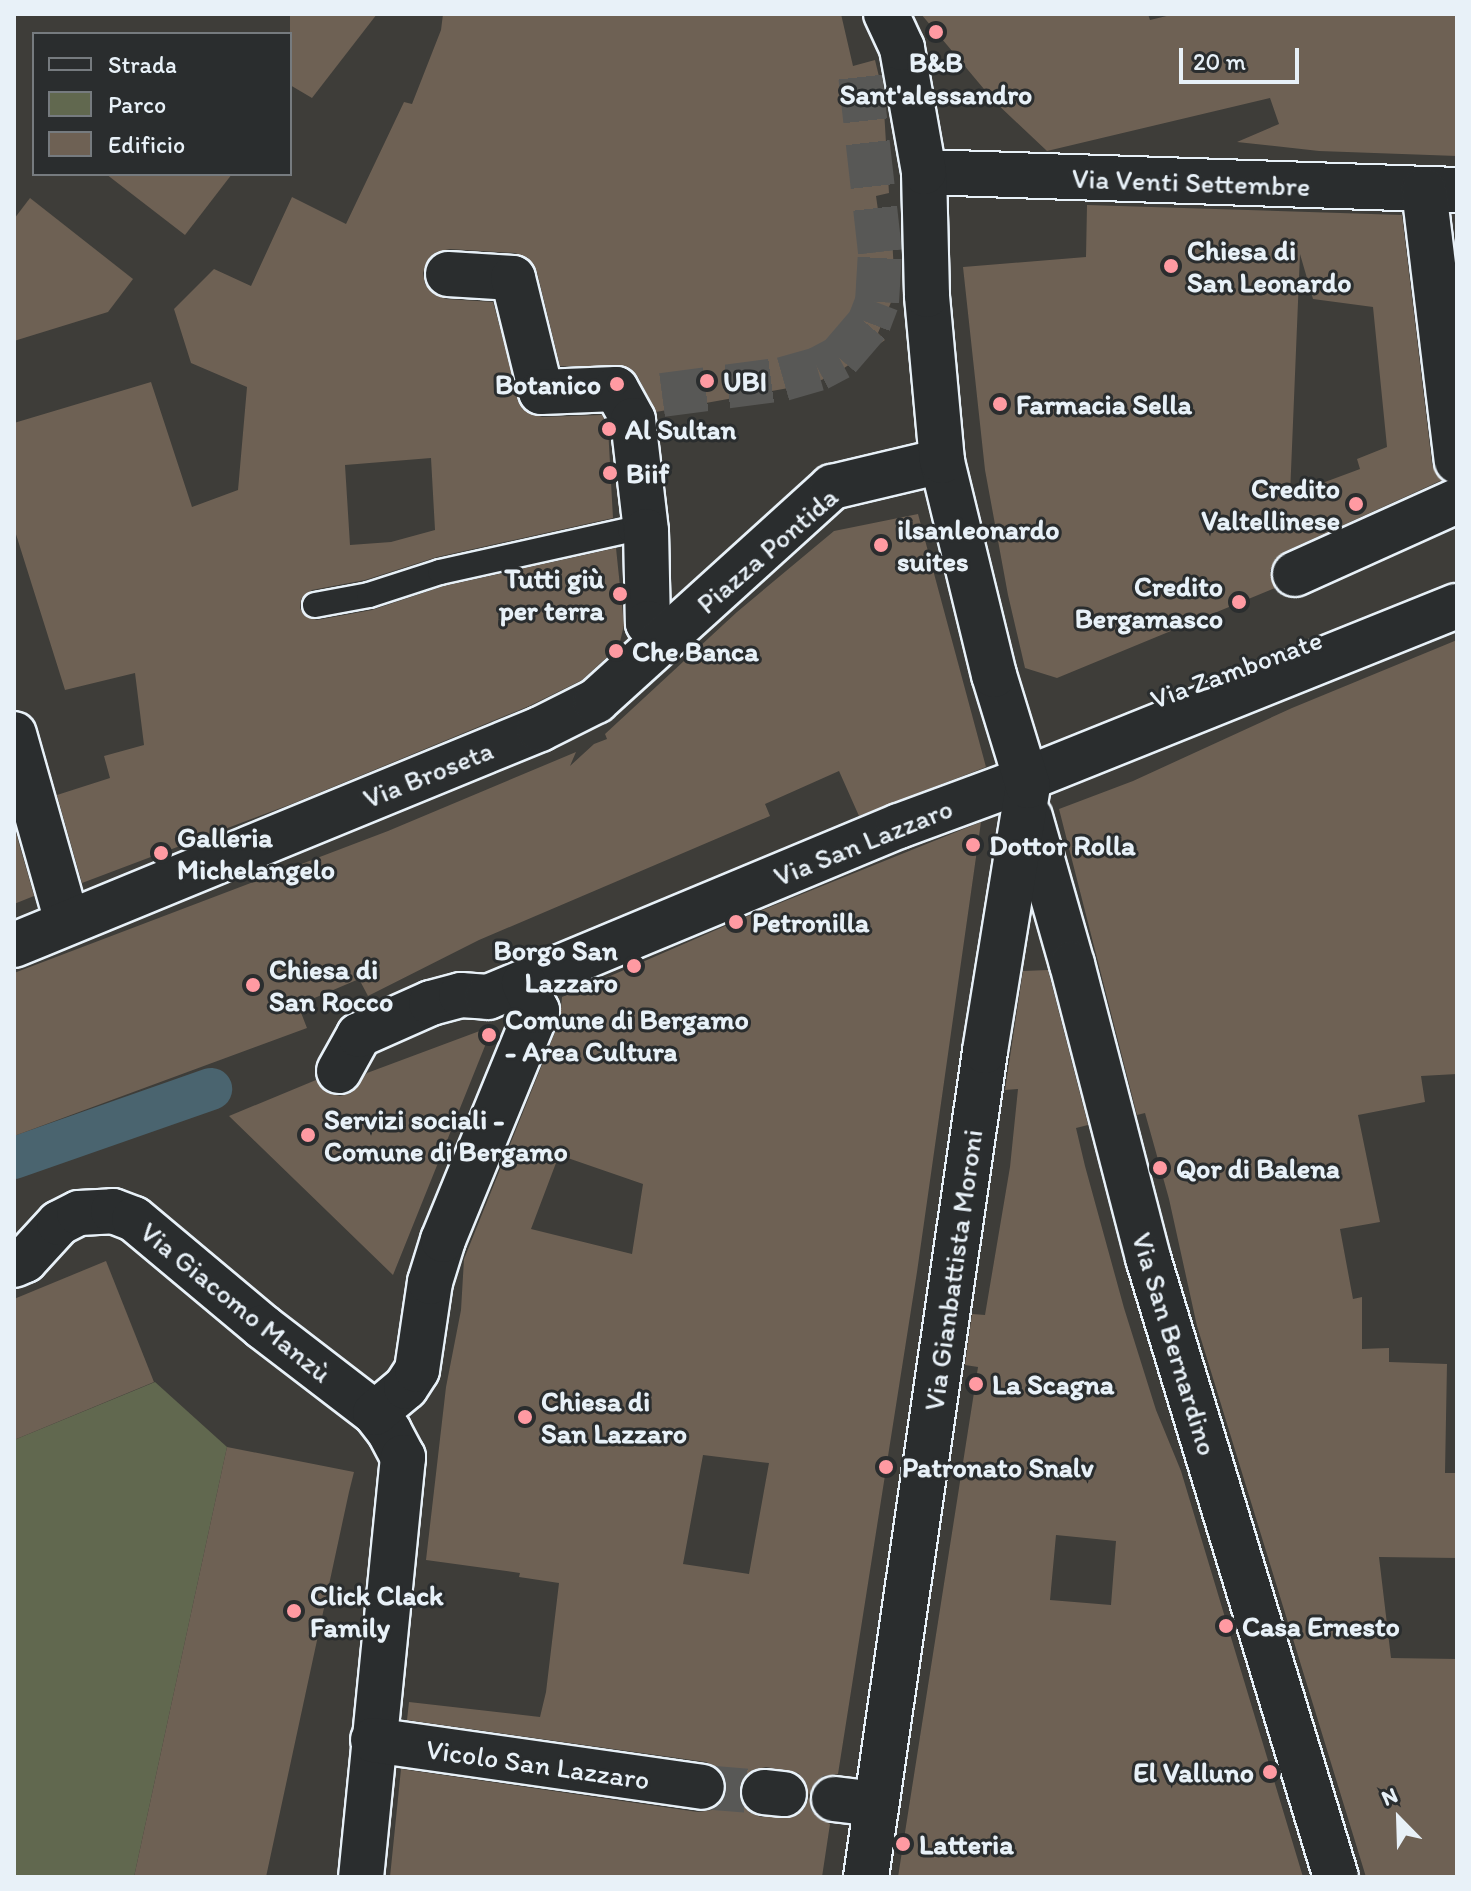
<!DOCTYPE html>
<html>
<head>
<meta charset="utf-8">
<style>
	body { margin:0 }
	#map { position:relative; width:1471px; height:1891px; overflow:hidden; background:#3e3d39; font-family:Itim,sans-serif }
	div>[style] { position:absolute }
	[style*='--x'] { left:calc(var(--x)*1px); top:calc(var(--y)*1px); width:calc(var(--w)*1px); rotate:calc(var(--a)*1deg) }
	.green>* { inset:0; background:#61684f }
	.canal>* { height:42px; margin:-21px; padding:0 21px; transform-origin:21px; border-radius:21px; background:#4a646f }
	.building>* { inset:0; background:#6e6154 }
	.street-tunnel>* { height:44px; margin-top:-22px; transform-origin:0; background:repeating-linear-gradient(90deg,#585856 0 44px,transparent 0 66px) }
	.roads { filter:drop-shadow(2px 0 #e8f1f8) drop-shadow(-2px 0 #e8f1f8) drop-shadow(0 2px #e8f1f8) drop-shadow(0 -2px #e8f1f8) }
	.lane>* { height:24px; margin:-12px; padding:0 12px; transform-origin:12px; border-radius:12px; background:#2a2d2e }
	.street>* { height:44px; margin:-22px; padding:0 22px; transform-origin:22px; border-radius:22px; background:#2a2d2e }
	.dots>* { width:22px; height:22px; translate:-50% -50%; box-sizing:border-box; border:4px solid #2a2d2e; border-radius:50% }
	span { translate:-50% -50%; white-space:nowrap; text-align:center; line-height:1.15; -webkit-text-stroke:6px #2a2d2e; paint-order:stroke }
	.poi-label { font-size:28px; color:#e8f1f8; font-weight:700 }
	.left { translate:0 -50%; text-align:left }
	.right { translate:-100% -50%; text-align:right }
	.street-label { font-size:28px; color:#e8f1f8 }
	.frame { position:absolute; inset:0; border:16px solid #e8f1f8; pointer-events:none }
	.legend { position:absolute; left:32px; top:32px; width:260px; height:144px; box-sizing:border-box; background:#2a2d2e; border:2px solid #767b7f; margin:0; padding:10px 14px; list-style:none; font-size:24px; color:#e8f1f8 }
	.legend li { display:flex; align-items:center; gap:16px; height:40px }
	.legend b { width:40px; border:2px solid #767b7f }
	.north { position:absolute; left:1359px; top:1779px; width:80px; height:80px; -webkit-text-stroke:6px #2a2d2e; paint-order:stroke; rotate:337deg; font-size:22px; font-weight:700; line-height:32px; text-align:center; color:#e8f1f8 }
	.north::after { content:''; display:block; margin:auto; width:28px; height:36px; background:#e8f1f8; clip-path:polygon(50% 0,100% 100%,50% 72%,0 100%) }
	.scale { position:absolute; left:1179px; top:48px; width:120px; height:36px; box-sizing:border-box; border:4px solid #e8f1f8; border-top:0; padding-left:10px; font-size:24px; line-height:28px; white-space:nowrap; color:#e8f1f8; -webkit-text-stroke:6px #2a2d2e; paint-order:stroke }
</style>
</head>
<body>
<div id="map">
	<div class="green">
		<div style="clip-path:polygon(155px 1382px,227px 1447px,134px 1877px,14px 1877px,14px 1440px)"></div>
	</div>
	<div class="canal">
		<div style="--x:14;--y:1158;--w:209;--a:-19.3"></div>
	</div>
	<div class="building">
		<div style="clip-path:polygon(290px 14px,377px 14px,312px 98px,290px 85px)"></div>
		<div style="clip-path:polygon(evenodd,443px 14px,841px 14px,853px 66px,875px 60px,883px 93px,889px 193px,876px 196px,879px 217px,891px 217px,894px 273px,892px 300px,878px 333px,885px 340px,834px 375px,811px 384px,656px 412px,638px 377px,628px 367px,560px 366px,537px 272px,528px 258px,515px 253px,450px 249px,436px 252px,427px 261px,423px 273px,425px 284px,434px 294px,446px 299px,493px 302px,522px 409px,542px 417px,602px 415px,608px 427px,613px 518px,437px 557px,365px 580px,312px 590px,301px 599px,300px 608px,304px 615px,317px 620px,372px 610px,444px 586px,616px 548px,624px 625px,619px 646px,582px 680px,529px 706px,294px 803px,82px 883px,57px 795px,110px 778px,104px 756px,144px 745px,135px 673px,65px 690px,14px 528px,14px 423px,151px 382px,192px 507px,238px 490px,247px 387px,191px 363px,174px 309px,214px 269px,251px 286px,292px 197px,346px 224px,404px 102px,412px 104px,441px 30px,443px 14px,431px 458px,435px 530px,391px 542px,350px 545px,345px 465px,431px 458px)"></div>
		<div style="clip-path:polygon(921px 14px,1148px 14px,1150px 20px,1175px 14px,1457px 14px,1457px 156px,1319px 151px,1237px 142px,1279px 124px,1270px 98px,1047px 151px,994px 101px)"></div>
		<div style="clip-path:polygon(106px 174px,232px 174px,185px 235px)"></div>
		<div style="clip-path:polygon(30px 198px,133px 279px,108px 312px,14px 341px,14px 219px)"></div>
		<div style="clip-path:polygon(evenodd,1087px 205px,1402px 215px,1432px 464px,1442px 480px,1284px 552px,1275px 559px,1270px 571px,1275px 588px,1057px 678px,1025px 668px,1008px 595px,985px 470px,963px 267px,1086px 257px,1087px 205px,1300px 254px,1313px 299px,1373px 307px,1387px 447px,1357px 459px,1360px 469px,1290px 495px,1300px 254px)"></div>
		<div style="clip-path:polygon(918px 514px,986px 767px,859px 816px,839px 771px,765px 804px,770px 816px,479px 940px,368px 996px,359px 979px,298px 1005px,307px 1028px,14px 1136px,14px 973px,388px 831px,576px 752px,570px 766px,594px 744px,607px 739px,605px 734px,737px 612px,834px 531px)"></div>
		<div style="clip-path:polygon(1457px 640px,1457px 1074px,1421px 1076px,1425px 1102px,1358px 1115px,1380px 1222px,1340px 1229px,1353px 1299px,1362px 1297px,1362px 1349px,1389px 1348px,1389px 1362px,1447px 1364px,1445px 1473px,1457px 1473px,1457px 1558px,1379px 1557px,1391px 1658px,1457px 1659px,1457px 1877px,1366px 1877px,1197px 1326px,1169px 1199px,1145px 1113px,1137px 1115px,1059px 809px,1133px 781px,1292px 708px)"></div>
		<div style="clip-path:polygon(evenodd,981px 822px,917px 1272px,838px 1774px,823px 1776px,815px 1783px,809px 1795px,811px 1810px,818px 1818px,830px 1824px,822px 1877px,390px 1877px,401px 1769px,698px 1812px,712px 1810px,722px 1802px,727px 1791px,725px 1777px,717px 1767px,706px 1762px,407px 1720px,409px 1702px,540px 1717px,546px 1692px,559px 1583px,519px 1577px,520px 1573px,426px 1560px,446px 1387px,461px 1310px,464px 1259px,560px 1020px,562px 997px,748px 916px,981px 822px,559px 1155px,643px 1184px,632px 1254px,531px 1229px,559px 1155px,981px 822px,703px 1455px,769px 1463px,749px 1574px,683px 1564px,703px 1455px,981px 822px,766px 1767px,798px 1773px,806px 1783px,809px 1797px,804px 1809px,795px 1816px,761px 1817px,749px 1812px,742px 1803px,739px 1790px,743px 1778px,753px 1770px,766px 1767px)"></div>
		<div style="clip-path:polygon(14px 826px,34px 896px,14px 904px)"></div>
		<div style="clip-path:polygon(evenodd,1048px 970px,1088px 1125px,1076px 1128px,1085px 1166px,1124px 1308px,1156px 1410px,1181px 1471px,1303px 1877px,898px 1877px,978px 1367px,965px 1365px,972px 1314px,985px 1315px,1010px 1167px,1018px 1089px,1005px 1090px,1023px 971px,1048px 970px,1056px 1535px,1116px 1541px,1111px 1605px,1050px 1600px,1056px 1535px)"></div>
		<div style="clip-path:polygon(493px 1026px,393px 1275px,229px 1116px,316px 1080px,328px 1093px,340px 1096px,351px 1093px,367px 1073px)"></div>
		<div style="clip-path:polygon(106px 1261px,154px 1382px,14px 1440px,14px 1299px)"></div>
		<div style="clip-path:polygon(227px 1447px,354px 1472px,349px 1492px,266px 1877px,134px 1877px)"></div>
	</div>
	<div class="street-tunnel">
		<div style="--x:662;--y:395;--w:122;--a:-7.5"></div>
		<div style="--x:783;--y:379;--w:36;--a:-16"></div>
		<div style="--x:818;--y:369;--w:24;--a:-28"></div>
		<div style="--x:839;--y:358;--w:46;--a:-49.4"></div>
		<div style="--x:869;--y:323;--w:22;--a:-69"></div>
		<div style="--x:877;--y:302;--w:50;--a:-86.6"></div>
		<div style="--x:880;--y:252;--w:189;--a:-96.4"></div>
		<div style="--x:702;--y:1787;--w:62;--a:4.6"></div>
	</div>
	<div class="roads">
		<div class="lane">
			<div style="--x:315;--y:605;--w:55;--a:-10.5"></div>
			<div style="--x:369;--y:595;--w:75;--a:-17.9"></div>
			<div style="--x:440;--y:572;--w:195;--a:-12.5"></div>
			<div style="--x:630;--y:530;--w:16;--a:4"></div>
		</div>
		<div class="street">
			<div style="--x:924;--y:172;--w:533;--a:1.93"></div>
			<div style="--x:1424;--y:190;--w:273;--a:83.1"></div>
			<div style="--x:448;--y:274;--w:65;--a:3.5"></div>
			<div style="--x:513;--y:278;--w:117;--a:76.2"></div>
			<div style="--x:541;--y:392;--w:75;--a:-2.3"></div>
			<div style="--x:616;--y:389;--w:35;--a:61"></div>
			<div style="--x:633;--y:420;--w:112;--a:83.3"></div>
			<div style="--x:646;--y:531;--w:92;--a:88.8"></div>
			<div style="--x:648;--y:623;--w:22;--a:47"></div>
			<div style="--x:1295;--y:574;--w:178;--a:-24.3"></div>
			<div style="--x:14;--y:734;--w:194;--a:74.2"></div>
			<div style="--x:1030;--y:817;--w:153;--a:74.1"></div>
			<div style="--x:1072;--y:964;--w:304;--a:75.5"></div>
			<div style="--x:1148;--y:1258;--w:647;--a:73.11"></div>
			<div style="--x:14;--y:945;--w:569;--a:-22.33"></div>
			<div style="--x:540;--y:729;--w:63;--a:-26.6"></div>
			<div style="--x:596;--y:701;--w:319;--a:-42.2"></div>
			<div style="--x:832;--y:487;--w:113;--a:-13.3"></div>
			<div style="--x:339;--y:1071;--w:41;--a:-60.9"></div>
			<div style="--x:359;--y:1035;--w:79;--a:-24"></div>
			<div style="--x:431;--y:1003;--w:31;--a:-15"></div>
			<div style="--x:461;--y:995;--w:27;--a:4"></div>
			<div style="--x:488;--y:997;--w:445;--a:-22.6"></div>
			<div style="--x:899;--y:826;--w:135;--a:-20.3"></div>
			<div style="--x:1026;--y:779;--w:464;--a:-21.9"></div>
			<div style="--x:14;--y:1265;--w:12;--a:-24"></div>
			<div style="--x:25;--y:1260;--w:50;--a:-47.4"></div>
			<div style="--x:59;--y:1223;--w:22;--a:-27"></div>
			<div style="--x:79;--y:1213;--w:34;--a:-3"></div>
			<div style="--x:113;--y:1211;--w:22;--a:21"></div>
			<div style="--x:134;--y:1219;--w:168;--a:39.9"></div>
			<div style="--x:263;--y:1327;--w:141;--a:37.5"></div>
			<div style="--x:375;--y:1413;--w:23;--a:52"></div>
			<div style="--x:389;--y:1431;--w:30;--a:62"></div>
			<div style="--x:403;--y:1457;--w:422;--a:95.7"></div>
			<div style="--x:375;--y:1413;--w:40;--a:-40"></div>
			<div style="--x:406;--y:1387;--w:20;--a:-57"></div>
			<div style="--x:417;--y:1370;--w:89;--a:-81.6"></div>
			<div style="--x:430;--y:1282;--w:44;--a:-72.8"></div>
			<div style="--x:443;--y:1240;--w:248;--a:-67.7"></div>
			<div style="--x:537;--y:1011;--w:31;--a:-115"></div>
			<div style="--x:373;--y:1740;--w:332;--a:8.1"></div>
			<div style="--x:764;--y:1792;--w:20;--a:6"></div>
			<div style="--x:834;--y:1799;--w:42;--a:6.8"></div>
			<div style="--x:866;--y:1877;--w:835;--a:-81.8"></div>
			<div style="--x:985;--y:1051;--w:268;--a:-80.8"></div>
			<div style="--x:1028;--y:786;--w:116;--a:-107"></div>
			<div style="--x:994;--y:675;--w:220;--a:-103.7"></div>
			<div style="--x:942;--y:461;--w:167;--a:-95.2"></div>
			<div style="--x:927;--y:295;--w:123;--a:-91.4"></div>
			<div style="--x:924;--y:172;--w:126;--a:-100.1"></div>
			<div style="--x:902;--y:48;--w:38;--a:-115"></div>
		</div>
	</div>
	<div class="dots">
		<div style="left:936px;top:32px;background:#ff9aa2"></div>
		<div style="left:1171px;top:266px;background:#ff9aa2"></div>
		<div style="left:707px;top:381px;background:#ff9aa2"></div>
		<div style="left:617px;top:384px;background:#ff9aa2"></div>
		<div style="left:1000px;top:404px;background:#ff9aa2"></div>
		<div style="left:609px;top:429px;background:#ff9aa2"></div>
		<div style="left:610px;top:473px;background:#ff9aa2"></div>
		<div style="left:1356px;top:504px;background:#ff9aa2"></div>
		<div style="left:881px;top:545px;background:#ff9aa2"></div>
		<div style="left:620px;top:594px;background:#ff9aa2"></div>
		<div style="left:1239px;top:602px;background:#ff9aa2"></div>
		<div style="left:616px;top:651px;background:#ff9aa2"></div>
		<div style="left:973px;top:845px;background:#ff9aa2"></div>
		<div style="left:161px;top:853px;background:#ff9aa2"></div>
		<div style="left:736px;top:922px;background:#ff9aa2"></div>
		<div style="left:634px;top:966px;background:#ff9aa2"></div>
		<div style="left:253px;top:985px;background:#ff9aa2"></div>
		<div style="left:489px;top:1035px;background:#ff9aa2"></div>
		<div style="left:308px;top:1135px;background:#ff9aa2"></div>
		<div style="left:1160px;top:1168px;background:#ff9aa2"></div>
		<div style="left:976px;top:1384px;background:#ff9aa2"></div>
		<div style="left:525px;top:1417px;background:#ff9aa2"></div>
		<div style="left:886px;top:1467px;background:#ff9aa2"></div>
		<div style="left:294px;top:1611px;background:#ff9aa2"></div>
		<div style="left:1226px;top:1626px;background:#ff9aa2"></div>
		<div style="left:1270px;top:1772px;background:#ff9aa2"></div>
		<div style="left:903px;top:1844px;background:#ff9aa2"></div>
	</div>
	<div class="poi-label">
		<span style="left:936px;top:78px">B&amp;B<br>Sant'alessandro</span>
		<span class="left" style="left:1187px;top:266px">Chiesa di<br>San Leonardo</span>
		<span class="left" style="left:723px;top:381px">UBI</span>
		<span class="right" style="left:601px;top:384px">Botanico</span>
		<span class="left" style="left:1016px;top:404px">Farmacia Sella</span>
		<span class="left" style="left:625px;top:429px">Al Sultan</span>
		<span class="left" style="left:626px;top:473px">Biif</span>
		<span class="right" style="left:1340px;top:504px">Credito<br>Valtellinese</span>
		<span class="left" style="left:897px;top:545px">ilsanleonardo<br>suites</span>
		<span class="right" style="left:604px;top:594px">Tutti giù<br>per terra</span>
		<span class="right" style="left:1223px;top:602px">Credito<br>Bergamasco</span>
		<span class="left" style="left:632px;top:651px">Che Banca</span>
		<span class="left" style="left:177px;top:853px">Galleria<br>Michelangelo</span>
		<span class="left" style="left:989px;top:845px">Dottor Rolla</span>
		<span class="left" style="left:752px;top:922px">Petronilla</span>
		<span class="right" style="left:618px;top:966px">Borgo San<br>Lazzaro</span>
		<span class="left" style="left:269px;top:985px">Chiesa di<br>San Rocco</span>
		<span class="left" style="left:505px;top:1035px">Comune di Bergamo<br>- Area Cultura</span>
		<span class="left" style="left:324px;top:1135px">Servizi sociali -<br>Comune di Bergamo</span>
		<span class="left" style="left:1176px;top:1168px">Qor di Balena</span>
		<span class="left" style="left:992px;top:1384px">La Scagna</span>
		<span class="left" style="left:541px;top:1417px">Chiesa di<br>San Lazzaro</span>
		<span class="left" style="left:902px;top:1467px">Patronato Snalv</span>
		<span class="left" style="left:310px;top:1611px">Click Clack<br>Family</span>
		<span class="left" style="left:1242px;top:1626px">Casa Ernesto</span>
		<span class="right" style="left:1254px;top:1772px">El Valluno</span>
		<span class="left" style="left:919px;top:1844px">Latteria</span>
	</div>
	<div class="street-label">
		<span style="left:1191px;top:182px;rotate:2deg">Via Venti Settembre</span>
		<span style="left:767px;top:550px;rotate:-41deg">Piazza Pontida</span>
		<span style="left:1236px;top:669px;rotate:-20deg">Via Zambonate</span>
		<span style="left:428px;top:774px;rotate:-22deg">Via Broseta</span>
		<span style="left:863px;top:842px;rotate:-22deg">Via San Lazzaro</span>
		<span style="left:953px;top:1270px;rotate:-82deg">Via Gianbattista Moroni</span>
		<span style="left:236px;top:1302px;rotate:39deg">Via Giacomo Manzù</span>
		<span style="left:1175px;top:1344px;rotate:73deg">Via San Bernardino</span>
		<span style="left:538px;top:1764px;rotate:8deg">Vicolo San Lazzaro</span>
	</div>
	<div class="frame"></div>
	<ul class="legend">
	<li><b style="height:10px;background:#2a2d2e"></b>Strada</li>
	<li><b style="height:22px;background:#61684f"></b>Parco</li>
	<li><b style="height:22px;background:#6e6154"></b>Edificio</li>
	</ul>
	<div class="north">N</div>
	<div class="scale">20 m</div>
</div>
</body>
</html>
